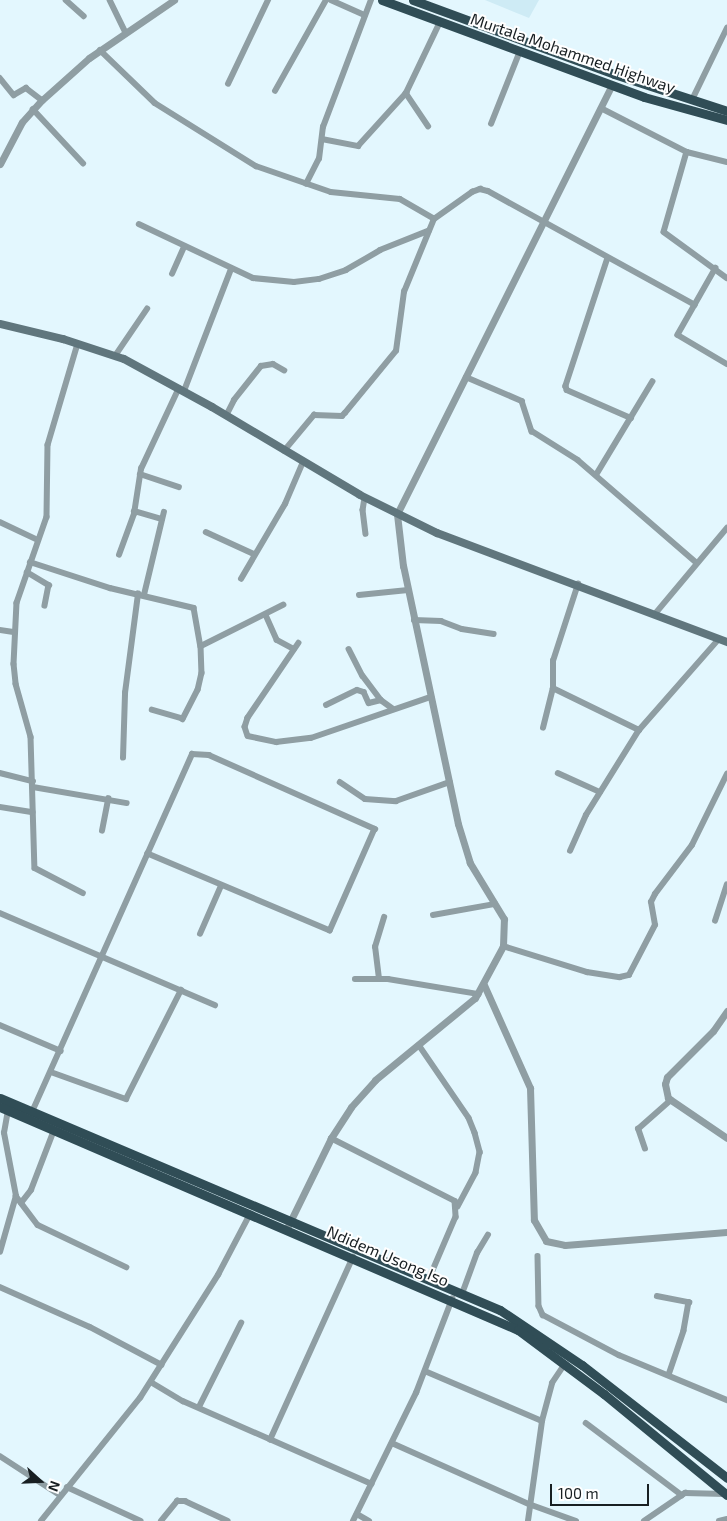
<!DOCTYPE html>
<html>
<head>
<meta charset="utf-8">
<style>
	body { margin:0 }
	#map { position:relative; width:727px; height:1521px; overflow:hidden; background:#e3f7fe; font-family:"Exo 2",sans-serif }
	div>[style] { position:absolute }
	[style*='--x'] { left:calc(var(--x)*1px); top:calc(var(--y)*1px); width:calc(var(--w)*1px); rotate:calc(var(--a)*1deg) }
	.built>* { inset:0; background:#ceebf5 }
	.minor>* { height:5.5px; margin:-2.75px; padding:0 2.75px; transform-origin:2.75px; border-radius:2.75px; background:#8f9ea3 }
	.tertiary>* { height:7px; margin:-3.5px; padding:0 3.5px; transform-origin:3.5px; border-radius:3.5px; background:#8f9ea3 }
	.secondary>* { height:8px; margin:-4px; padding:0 4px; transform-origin:4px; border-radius:4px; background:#60767d }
	.trunk>* { height:9px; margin:-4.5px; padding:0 4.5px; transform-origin:4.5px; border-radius:4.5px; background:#304d56 }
	span { translate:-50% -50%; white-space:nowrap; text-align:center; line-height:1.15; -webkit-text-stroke:4px #fff; paint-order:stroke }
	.street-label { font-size:16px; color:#181f22 }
	.north { position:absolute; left:15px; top:1456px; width:50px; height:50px; -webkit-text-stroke:4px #fff; paint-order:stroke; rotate:110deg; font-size:14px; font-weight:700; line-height:20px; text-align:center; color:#181f22 }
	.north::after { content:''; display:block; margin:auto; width:18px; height:22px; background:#181f22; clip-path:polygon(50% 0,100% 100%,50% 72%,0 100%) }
	.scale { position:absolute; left:550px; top:1484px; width:99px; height:22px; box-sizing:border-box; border:2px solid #181f22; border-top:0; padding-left:6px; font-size:15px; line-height:18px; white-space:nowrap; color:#181f22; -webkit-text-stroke:4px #fff; paint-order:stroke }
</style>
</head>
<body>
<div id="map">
	<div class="built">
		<div style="clip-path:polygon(485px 0,539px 0,529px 18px)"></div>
	</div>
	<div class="minor">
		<div style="--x:66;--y:0;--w:24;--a:42"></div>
		<div style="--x:110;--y:0;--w:37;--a:64"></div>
		<div style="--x:331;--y:0;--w:37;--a:24"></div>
		<div style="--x:100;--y:50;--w:76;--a:43.9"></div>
		<div style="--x:155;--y:103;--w:119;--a:32"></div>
		<div style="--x:256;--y:166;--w:79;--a:19.1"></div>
		<div style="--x:331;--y:192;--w:69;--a:5.8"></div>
		<div style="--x:400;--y:199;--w:39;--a:30"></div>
		<div style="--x:0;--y:78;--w:22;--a:51"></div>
		<div style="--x:14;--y:95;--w:14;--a:-30"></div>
		<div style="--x:26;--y:88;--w:20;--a:37"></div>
		<div style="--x:228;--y:84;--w:93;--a:-64.5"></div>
		<div style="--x:275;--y:91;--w:104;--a:-60.7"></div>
		<div style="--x:406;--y:93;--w:40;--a:56"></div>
		<div style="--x:692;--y:100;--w:80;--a:-64.1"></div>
		<div style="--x:601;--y:108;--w:97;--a:27.1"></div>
		<div style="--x:687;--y:152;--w:41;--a:14"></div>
		<div style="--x:33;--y:109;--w:74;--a:47.2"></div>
		<div style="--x:491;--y:124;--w:79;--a:-68.3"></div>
		<div style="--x:322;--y:139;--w:37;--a:11"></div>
		<div style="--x:358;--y:146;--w:72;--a:-47.8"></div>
		<div style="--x:406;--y:93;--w:79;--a:-64.4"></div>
		<div style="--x:687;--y:152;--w:83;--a:106"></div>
		<div style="--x:664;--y:232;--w:78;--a:36.1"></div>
		<div style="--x:306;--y:184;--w:28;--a:-63"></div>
		<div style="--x:319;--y:159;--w:32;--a:-83"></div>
		<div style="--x:323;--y:127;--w:136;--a:-69.3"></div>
		<div style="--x:139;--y:224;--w:126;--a:25.3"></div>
		<div style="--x:253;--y:278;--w:41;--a:5.6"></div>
		<div style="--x:294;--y:282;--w:25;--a:-7"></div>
		<div style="--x:319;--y:279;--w:28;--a:-18"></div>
		<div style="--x:346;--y:270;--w:39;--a:-30"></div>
		<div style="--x:380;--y:250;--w:52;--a:-21.6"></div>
		<div style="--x:608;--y:258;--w:135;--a:108.2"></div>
		<div style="--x:566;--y:386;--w:4;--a:76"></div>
		<div style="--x:567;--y:390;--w:70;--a:23.6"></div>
		<div style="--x:716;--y:268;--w:77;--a:119.6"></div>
		<div style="--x:678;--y:335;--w:57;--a:30.6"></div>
		<div style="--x:172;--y:274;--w:30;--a:-66"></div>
		<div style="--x:78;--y:344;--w:105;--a:106.5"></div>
		<div style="--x:48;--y:445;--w:72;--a:90.8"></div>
		<div style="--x:47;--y:517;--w:91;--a:109.2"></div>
		<div style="--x:17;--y:603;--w:61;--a:92.8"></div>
		<div style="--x:14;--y:664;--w:20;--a:84"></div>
		<div style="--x:16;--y:684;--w:55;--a:74.2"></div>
		<div style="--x:31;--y:737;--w:131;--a:88.3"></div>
		<div style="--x:35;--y:868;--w:54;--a:27.5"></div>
		<div style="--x:115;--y:356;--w:57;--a:-55.8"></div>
		<div style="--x:466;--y:377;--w:61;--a:23.2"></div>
		<div style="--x:522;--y:401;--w:32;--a:72"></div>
		<div style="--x:532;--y:431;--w:54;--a:32.2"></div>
		<div style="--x:578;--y:460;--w:157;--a:40.9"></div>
		<div style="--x:184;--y:391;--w:131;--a:-68.9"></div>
		<div style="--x:226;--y:416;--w:18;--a:-63"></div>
		<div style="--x:234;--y:400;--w:43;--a:-51.5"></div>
		<div style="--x:261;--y:366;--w:12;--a:-9"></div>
		<div style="--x:273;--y:364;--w:13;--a:29"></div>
		<div style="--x:284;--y:451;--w:47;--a:-50.2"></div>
		<div style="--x:314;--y:415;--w:28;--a:2"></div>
		<div style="--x:342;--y:416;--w:4;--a:-45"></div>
		<div style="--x:345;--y:413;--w:80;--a:-50.6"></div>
		<div style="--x:396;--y:351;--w:60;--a:-82.3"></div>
		<div style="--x:404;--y:292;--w:79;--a:-67.7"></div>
		<div style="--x:434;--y:219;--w:47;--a:-35.4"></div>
		<div style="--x:472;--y:192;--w:9;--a:-21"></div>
		<div style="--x:480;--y:189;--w:8;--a:14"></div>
		<div style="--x:488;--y:191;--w:236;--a:28.8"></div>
		<div style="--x:140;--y:474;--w:41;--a:18.4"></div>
		<div style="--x:596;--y:475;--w:109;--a:-58.9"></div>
		<div style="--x:365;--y:498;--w:12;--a:99"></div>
		<div style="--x:363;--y:510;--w:24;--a:83"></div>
		<div style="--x:134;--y:511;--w:29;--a:16"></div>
		<div style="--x:0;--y:522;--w:42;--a:25.3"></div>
		<div style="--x:206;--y:532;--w:53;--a:24.6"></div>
		<div style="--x:119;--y:555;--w:44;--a:-69.9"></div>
		<div style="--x:134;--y:514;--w:46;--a:-81.2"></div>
		<div style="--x:141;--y:469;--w:89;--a:-64.9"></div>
		<div style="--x:30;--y:562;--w:84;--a:18"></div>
		<div style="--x:110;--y:588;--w:86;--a:13.4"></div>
		<div style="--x:194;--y:608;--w:39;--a:80"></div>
		<div style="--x:201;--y:646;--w:27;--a:88"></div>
		<div style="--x:202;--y:673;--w:17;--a:103"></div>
		<div style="--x:198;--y:690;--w:33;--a:117"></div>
		<div style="--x:183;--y:719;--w:32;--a:-164"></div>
		<div style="--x:27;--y:572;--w:26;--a:31"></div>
		<div style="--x:49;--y:585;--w:21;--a:101"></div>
		<div style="--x:241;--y:579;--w:87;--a:-59.6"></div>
		<div style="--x:285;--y:504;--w:46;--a:-66.8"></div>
		<div style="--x:144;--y:595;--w:85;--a:-76.5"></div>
		<div style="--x:359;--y:595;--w:49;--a:-5.8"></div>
		<div style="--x:655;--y:614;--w:112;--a:-50.1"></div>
		<div style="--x:266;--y:615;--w:27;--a:66"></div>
		<div style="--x:277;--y:640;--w:19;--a:28"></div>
		<div style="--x:414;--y:620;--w:27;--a:2"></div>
		<div style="--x:441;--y:621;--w:22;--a:21"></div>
		<div style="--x:462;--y:629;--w:32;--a:9"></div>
		<div style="--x:0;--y:630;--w:15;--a:8"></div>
		<div style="--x:299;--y:643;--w:91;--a:124.2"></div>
		<div style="--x:248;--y:718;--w:9;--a:108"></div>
		<div style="--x:245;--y:727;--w:9;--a:72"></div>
		<div style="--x:248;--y:736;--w:29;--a:12"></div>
		<div style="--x:276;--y:742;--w:35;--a:-7"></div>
		<div style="--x:311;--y:738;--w:127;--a:-18.9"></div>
		<div style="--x:201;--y:646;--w:92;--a:-26.6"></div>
		<div style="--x:349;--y:649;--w:30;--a:63"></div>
		<div style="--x:363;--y:676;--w:30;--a:53"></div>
		<div style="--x:381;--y:700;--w:14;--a:36"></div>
		<div style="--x:553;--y:688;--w:96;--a:26"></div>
		<div style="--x:326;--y:705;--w:34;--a:-26"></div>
		<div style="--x:357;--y:690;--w:7;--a:16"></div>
		<div style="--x:364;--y:692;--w:12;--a:66"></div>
		<div style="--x:369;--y:703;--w:12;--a:-14"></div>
		<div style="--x:543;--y:728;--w:41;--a:-76"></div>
		<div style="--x:553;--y:688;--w:27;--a:-90"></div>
		<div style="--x:553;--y:661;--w:81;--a:-72"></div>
		<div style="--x:123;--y:758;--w:65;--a:-88.2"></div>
		<div style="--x:125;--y:693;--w:100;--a:-82.5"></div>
		<div style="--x:0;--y:773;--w:34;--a:14"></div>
		<div style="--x:558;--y:773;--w:46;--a:24.3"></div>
		<div style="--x:340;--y:782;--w:30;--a:34"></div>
		<div style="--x:365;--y:799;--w:31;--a:4"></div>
		<div style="--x:396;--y:801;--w:57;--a:-19.4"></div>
		<div style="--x:33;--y:787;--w:95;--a:9.7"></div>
		<div style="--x:0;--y:807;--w:33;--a:9"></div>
		<div style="--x:102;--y:831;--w:33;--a:-79"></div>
		<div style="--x:570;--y:851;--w:39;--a:-66"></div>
		<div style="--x:586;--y:815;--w:100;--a:-58.1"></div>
		<div style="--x:639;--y:730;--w:121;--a:-48.7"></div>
		<div style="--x:0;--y:913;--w:234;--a:23.2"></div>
		<div style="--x:433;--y:915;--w:63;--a:-10.1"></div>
		<div style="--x:715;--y:921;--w:38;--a:-72"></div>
		<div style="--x:200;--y:934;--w:52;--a:-66.4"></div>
		<div style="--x:503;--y:946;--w:88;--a:17.2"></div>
		<div style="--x:587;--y:972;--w:33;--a:9"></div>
		<div style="--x:620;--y:977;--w:9;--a:-13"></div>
		<div style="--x:629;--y:975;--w:56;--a:-62.5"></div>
		<div style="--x:655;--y:925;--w:23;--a:-100"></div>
		<div style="--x:651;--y:902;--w:9;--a:-63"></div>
		<div style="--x:655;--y:894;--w:61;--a:-52.9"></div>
		<div style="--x:692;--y:845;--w:79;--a:-63.8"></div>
		<div style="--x:355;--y:979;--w:33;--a:0"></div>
		<div style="--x:388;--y:979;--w:92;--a:9.4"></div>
		<div style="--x:379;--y:979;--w:32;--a:-97"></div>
		<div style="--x:375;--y:947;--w:31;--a:-73"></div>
		<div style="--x:0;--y:1025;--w:66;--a:23.1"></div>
		<div style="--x:419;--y:1045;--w:88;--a:55.6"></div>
		<div style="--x:469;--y:1118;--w:16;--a:68"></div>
		<div style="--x:475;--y:1133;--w:20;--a:75"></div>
		<div style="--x:480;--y:1152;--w:21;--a:101"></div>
		<div style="--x:476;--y:1173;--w:38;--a:118"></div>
		<div style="--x:51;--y:1072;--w:80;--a:19.8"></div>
		<div style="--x:126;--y:1099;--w:122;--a:-63.2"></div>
		<div style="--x:32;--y:1112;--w:392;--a:-65.9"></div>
		<div style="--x:192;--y:754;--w:17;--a:3"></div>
		<div style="--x:209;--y:755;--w:182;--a:24"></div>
		<div style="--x:375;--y:829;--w:111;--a:113.8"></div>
		<div style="--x:330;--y:931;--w:198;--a:-157.1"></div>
		<div style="--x:331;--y:1138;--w:139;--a:26.9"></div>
		<div style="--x:455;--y:1201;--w:16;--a:86"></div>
		<div style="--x:456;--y:1217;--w:69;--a:113.2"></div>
		<div style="--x:645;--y:1149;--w:21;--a:-109"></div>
		<div style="--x:638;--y:1129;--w:44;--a:-41.3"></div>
		<div style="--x:16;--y:1196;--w:36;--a:53"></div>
		<div style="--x:38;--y:1225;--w:98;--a:25.5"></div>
		<div style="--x:21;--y:1203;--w:16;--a:-52"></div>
		<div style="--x:31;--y:1190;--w:64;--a:-69"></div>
		<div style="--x:0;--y:1252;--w:58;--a:-74.1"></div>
		<div style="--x:16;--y:1196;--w:64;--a:-100.8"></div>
		<div style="--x:4;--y:1133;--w:22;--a:-80"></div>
		<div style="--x:538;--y:1256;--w:50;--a:88.9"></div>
		<div style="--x:539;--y:1306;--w:10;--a:66"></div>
		<div style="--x:543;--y:1315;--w:86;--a:27.8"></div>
		<div style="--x:619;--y:1355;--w:117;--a:22.6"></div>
		<div style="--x:0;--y:1287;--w:98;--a:24"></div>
		<div style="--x:90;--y:1327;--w:81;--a:27.8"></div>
		<div style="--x:462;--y:1294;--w:44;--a:-69.9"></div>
		<div style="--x:477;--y:1253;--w:21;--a:-59"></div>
		<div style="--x:657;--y:1296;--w:33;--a:11"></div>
		<div style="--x:689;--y:1302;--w:29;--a:100"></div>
		<div style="--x:684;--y:1331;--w:46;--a:108.8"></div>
		<div style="--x:425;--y:1371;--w:127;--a:23.1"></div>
		<div style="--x:151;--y:1382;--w:37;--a:31"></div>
		<div style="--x:183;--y:1401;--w:206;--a:23.7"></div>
		<div style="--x:199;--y:1407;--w:94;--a:-63.4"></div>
		<div style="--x:586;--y:1423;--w:120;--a:36.9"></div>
		<div style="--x:270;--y:1440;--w:201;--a:-65.6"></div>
		<div style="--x:392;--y:1443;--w:150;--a:24"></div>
		<div style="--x:529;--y:1504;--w:50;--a:19.9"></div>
		<div style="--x:0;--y:1456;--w:72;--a:33"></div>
		<div style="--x:67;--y:1487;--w:81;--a:24.7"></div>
		<div style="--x:357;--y:1514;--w:14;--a:30"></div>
		<div style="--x:41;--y:1521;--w:158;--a:-51.2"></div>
		<div style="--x:140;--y:1398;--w:146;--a:-57.6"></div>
		<div style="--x:218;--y:1275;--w:69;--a:-62.3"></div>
		<div style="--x:161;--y:1521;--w:26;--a:-51"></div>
		<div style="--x:177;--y:1501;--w:8;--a:0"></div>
		<div style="--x:185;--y:1501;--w:47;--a:24.9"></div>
		<div style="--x:353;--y:1521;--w:143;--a:-63.8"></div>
		<div style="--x:416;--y:1393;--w:101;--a:-69"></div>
		<div style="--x:528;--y:1521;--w:101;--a:-82"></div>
		<div style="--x:542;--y:1421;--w:39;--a:-75"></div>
		<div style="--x:552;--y:1383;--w:23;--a:-56"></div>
		<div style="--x:644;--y:1521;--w:50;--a:-34.3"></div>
		<div style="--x:685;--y:1493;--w:40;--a:1.4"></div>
		<div style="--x:719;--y:1521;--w:8;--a:-14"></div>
	</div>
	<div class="tertiary">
		<div style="--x:0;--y:164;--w:47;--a:-62.4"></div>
		<div style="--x:22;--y:122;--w:30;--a:-48"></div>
		<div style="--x:42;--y:100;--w:63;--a:-41.8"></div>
		<div style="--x:89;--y:58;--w:103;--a:-34.3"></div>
		<div style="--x:484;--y:985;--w:113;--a:65.9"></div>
		<div style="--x:530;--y:1088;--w:132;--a:88.3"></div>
		<div style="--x:534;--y:1220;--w:24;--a:60"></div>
		<div style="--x:546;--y:1241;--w:19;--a:12"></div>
		<div style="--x:565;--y:1245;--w:163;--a:-4.6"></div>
		<div style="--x:727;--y:1011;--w:24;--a:125"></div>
		<div style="--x:713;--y:1031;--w:65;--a:135"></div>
		<div style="--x:667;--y:1077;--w:7;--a:106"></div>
		<div style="--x:665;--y:1084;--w:14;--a:78"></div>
		<div style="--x:668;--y:1098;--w:71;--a:34.1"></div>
		<div style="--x:286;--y:1230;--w:102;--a:-63.9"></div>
		<div style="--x:331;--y:1138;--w:37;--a:-57"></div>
		<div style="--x:351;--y:1107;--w:36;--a:-48"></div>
		<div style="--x:375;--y:1080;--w:129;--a:-39.4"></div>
		<div style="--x:475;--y:998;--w:59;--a:-61.7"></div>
		<div style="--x:503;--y:946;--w:27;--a:-88"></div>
		<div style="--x:504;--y:919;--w:66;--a:-121.3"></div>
		<div style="--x:470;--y:863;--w:41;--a:-107.1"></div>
		<div style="--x:458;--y:824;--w:264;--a:-102"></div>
		<div style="--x:403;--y:566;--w:52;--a:-96.6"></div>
		<div style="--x:397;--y:514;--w:480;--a:-63.4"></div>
	</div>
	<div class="secondary">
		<div style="--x:0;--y:324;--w:65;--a:13.4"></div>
		<div style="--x:63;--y:339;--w:64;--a:18.2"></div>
		<div style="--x:124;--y:359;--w:100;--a:28.6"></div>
		<div style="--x:212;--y:407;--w:172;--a:30.7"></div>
		<div style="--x:360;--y:495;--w:86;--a:26.3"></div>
		<div style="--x:437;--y:533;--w:310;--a:20.6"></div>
	</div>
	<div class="trunk">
		<div style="--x:382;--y:0;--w:279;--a:20.3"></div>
		<div style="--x:644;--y:97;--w:86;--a:15.5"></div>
		<div style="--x:413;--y:0;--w:214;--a:20.2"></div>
		<div style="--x:614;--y:74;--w:119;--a:18.1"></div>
		<div style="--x:0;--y:1098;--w:543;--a:22.98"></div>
		<div style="--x:500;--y:1310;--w:99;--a:33.9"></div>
		<div style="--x:582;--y:1365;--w:184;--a:37.9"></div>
		<div style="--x:0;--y:1107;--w:564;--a:23.29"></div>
		<div style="--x:518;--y:1330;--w:107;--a:36.7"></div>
		<div style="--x:604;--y:1394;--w:159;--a:39.4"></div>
	</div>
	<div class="street-label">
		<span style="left:573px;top:53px;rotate:19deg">Murtala Mohammed Highway</span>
		<span style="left:388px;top:1256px;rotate:23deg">Ndidem Usong Iso</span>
	</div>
	<div class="north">N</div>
	<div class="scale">100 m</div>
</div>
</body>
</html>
